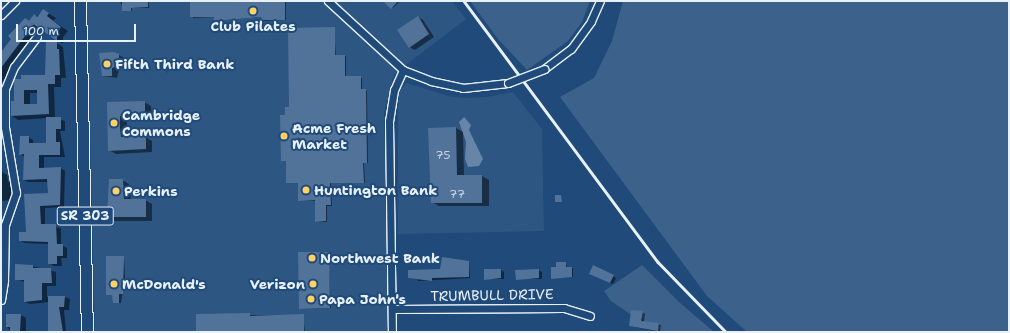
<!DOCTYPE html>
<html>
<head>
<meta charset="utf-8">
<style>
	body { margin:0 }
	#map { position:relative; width:1010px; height:333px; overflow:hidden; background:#1f4a7a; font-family:"Shantell Sans",sans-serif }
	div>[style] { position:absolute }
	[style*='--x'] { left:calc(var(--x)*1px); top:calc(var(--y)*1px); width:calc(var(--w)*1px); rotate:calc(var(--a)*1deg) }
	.built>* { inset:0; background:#2e5683 }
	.green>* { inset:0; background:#3c628c }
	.water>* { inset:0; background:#6685a7 }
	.shadow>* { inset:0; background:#0007 }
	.building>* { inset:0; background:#517399 }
	.roads { filter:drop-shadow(1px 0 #e8f1f8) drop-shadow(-1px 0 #e8f1f8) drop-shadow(0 1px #e8f1f8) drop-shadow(0 -1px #e8f1f8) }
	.minor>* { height:7px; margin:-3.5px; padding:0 3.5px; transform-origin:3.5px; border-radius:3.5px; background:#1f4a7a }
	.primary>* { height:11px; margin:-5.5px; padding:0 5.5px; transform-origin:5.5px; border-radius:5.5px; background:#1f4a7a }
	.rail>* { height:2.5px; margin:-1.25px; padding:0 1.25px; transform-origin:1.25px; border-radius:1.25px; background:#e8f1f8 }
	.bridges { filter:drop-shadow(1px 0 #e8f1f8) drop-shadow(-1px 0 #e8f1f8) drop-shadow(0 1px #e8f1f8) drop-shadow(0 -1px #e8f1f8) }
	.minor-bridge>* { height:7px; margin:-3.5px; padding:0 3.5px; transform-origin:3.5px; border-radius:3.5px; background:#1f4a7a }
	.dots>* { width:11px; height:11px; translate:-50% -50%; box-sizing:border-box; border:2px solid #1f4a7a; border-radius:50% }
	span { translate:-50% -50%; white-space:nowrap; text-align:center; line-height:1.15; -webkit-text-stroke:4px #1f4a7a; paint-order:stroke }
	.number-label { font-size:12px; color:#c2d2e0 }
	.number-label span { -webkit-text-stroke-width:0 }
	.shield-label span { padding:1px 3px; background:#1f4a7a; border:1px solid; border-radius:3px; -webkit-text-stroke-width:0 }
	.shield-label { font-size:13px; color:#e8f1f8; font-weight:700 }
	.poi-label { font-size:14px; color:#e8f1f8; font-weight:700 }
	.left { translate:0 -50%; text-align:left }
	.right { translate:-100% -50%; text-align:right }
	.street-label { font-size:14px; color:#e8f1f8 }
	.frame { position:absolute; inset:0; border:2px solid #e8f1f8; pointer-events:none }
	.scale { position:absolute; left:16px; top:24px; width:120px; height:18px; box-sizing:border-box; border:2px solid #e8f1f8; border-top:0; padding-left:5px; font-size:12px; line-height:14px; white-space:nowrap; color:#e8f1f8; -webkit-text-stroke:3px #1f4a7a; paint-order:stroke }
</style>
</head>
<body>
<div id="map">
	<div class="built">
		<div style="clip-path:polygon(87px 1px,452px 1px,466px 19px,394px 74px,384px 113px,388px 332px,95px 332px)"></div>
		<div style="clip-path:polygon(407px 83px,448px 96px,465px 98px,487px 97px,513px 92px,542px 129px,544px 231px,398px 234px,398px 104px,400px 90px)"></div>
	</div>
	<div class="green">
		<div style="clip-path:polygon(470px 1px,590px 1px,582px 22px,568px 41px,527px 70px,498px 39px)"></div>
		<div style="clip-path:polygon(623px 1px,1009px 1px,1009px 332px,747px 332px,707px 296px,560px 97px,594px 78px,612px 41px)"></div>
		<div style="clip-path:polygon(642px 265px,679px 302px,714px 332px,656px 332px,611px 301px,604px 291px)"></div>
	</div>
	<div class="water">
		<div style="clip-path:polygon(464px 117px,471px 125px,469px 130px,483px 159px,479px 166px,468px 167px,465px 159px,466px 142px,459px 122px)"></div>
	</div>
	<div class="shadow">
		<div style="clip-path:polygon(120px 1px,149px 1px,149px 8px,132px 8px,132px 11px,124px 11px)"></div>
		<div style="clip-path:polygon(192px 1px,286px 1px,286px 20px,264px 21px,262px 17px,216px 21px,215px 17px,193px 18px)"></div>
		<div style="clip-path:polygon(385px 1px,400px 1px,393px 8px)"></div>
		<div style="clip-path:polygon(43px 10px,56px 18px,53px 21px,68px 31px,63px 37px,63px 44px,40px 28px,27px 48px,25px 47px,15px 59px,13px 68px,1px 84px,1px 51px)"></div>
		<div style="clip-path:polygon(418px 17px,423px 20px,434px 37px,415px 50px,409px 47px)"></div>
		<div style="clip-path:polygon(334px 28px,336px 56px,346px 56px,346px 77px,362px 78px,362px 90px,367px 91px,368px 163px,364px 163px,365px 183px,331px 183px,332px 206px,327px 206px,327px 222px,317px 222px,316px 201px,299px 200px,299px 183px,287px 183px,287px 161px,282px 160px,286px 116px)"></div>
		<div style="clip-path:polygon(evenodd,57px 43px,63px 47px,66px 78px,61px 78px,61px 87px,54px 87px,55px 118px,65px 121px,65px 131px,60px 131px,65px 157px,44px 157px,44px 169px,61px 168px,65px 171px,64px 207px,45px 208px,45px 225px,61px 228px,61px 245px,67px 248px,67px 258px,61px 258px,62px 266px,54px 266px,49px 263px,49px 244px,25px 243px,20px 241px,27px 233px,25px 195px,49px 194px,48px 182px,28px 182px,24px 180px,25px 157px,20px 154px,28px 137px,33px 140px,33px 144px,47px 144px,47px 118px,18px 120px,12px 116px,16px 102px,15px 81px,46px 76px,57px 43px,30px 93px,38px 93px,38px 105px,30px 105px,30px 93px)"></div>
		<div style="clip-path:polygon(119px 55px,124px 58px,124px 65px,120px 65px,117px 78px,103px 76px)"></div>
		<div style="clip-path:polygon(144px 102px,151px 106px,152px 118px,127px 119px,127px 138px,145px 137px,152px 141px,152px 152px,116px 154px,109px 150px,108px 103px)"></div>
		<div style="clip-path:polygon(456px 128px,463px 132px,464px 176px,482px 176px,489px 180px,489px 206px,439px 206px,432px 202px,429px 129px)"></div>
		<div style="clip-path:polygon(1px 171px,7px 175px,8px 181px,13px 184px,13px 200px,1px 201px)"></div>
		<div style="clip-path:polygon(122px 180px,129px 184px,131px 200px,145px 200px,152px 204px,152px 221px,115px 221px,108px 217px)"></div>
		<div style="clip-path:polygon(328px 253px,331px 308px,301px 309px)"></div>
		<div style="clip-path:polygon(124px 257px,125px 277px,121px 303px,115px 303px,113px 295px,107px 294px)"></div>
		<div style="clip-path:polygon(469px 262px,470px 278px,418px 281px,417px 279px,409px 278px)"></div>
		<div style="clip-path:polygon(566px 263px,567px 268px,573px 268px,573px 277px,552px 278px,557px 268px)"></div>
		<div style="clip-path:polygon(32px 266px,56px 272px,56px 286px,47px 286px,47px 297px,65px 297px,70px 299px,69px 310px,64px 310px,66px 332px,50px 332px,49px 302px,30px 304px,25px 302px,25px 282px,16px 279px)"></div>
		<div style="clip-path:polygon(501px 270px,504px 272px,504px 279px,485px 279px)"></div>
		<div style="clip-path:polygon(538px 270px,542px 272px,542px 279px,517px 279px)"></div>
		<div style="clip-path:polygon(590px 274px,613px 276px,616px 278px,613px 284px)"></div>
		<div style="clip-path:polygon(642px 312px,645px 314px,644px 322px,658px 324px,661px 325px,660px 332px,630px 326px)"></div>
		<div style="clip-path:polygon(21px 315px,26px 318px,26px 332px,11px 332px,7px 326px)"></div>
		<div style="clip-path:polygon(197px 315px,303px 315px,305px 332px,197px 332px)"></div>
	</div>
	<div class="building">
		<div style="clip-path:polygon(122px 1px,148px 1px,148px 7px,131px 8px,131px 11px,122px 11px)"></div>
		<div style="clip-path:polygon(190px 1px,285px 1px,285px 20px,262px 20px,261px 17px,214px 21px,214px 17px,190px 17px)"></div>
		<div style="clip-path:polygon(383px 1px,398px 1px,391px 9px)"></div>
		<div style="clip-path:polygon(43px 9px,49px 13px,47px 16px,61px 27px,57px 33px,57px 41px,29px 21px,34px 14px,37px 17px)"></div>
		<div style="clip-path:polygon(418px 16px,429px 34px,409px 48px,397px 30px)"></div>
		<div style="clip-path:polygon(25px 18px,34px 24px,1px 68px,1px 52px,11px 39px,8px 36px)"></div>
		<div style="clip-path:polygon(335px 27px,335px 55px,345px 55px,345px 76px,361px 76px,361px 89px,366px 89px,367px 163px,363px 163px,364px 183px,330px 183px,331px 205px,326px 205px,326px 221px,315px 222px,315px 200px,298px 201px,298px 183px,286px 183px,286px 161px,281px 161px,280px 115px,285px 115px,285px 107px,289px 107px,288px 28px)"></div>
		<div style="clip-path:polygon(evenodd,46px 42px,57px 42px,57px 49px,59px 49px,60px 75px,55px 75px,55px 84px,48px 84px,49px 114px,11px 116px,11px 101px,14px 101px,14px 79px,21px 79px,21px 75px,45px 75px,46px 42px,24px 90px,37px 90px,37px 104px,24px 104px,24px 90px)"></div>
		<div style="clip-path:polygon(114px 52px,119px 54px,119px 63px,115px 63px,115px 67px,112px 68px,112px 76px,102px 76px,99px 53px)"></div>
		<div style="clip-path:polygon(145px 101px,145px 115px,120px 116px,120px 128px,121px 137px,146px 136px,146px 149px,108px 151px,107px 102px)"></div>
		<div style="clip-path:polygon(46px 117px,61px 117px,61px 129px,56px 129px,56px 142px,60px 142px,60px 155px,39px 155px,39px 168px,61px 167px,60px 205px,40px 206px,41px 224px,56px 224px,57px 244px,63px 244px,63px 256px,57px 256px,57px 264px,48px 264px,48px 242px,19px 241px,19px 232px,26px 232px,24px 194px,48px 193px,47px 179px,23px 180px,24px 154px,19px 155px,20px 136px,29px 136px,29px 143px,46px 143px)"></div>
		<div style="clip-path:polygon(456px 127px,457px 175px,482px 175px,482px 203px,431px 203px,428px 128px)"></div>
		<div style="clip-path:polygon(109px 179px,123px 179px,124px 199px,146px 199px,146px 217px,107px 217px)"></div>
		<div style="clip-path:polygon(555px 195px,561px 195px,562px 202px,555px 202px)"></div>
		<div style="clip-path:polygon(298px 252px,329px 252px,330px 308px,299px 309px)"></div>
		<div style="clip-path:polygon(106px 256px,124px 256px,123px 294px,119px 294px,119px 303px,113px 303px,112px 295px,106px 295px)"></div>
		<div style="clip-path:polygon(442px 257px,469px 261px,469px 277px,432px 278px,432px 281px,408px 278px,408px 270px,440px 269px)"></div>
		<div style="clip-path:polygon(556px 262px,566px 262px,566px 267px,572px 267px,572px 277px,551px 279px,551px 267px,556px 267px)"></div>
		<div style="clip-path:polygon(15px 264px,33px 265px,33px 268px,51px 268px,52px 283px,42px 283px,42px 300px,24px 302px,24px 280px,15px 280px)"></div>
		<div style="clip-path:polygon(593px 265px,614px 275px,610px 283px,589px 274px)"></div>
		<div style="clip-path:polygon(484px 269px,501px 269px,501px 278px,484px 280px)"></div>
		<div style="clip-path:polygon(539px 269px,539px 278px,516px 280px,515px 270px)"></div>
		<div style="clip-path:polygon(48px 296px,65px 296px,64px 307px,59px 307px,63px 332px,48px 332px)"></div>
		<div style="clip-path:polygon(631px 310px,643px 311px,641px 321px,659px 323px,658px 331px,629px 326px)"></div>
		<div style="clip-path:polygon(250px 313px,250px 316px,304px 314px,304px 332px,196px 332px,196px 314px)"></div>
		<div style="clip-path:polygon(6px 314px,21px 314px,20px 332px,10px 332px,10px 327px,6px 327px)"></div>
	</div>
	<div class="roads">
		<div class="minor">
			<div style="--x:328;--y:1;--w:102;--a:42.6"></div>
			<div style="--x:403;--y:70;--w:22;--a:114"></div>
			<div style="--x:394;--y:90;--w:31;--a:99"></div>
			<div style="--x:389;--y:121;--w:211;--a:89.2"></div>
			<div style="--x:1;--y:15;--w:20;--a:-45"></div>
			<div style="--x:544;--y:69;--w:34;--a:-37"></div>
			<div style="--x:571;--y:49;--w:34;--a:-54"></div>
			<div style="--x:591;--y:21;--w:22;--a:-66"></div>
			<div style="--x:403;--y:70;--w:30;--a:21"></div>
			<div style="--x:431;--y:81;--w:33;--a:12"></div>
			<div style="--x:463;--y:88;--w:45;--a:-6.3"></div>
			<div style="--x:1;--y:300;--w:20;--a:-81"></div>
			<div style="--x:4;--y:280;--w:55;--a:-89"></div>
			<div style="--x:5;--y:225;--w:34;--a:-71"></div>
			<div style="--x:16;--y:193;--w:67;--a:-99.5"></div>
			<div style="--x:5;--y:127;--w:38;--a:-90"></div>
			<div style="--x:5;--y:89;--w:24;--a:-68"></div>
			<div style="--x:14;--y:67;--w:38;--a:-53"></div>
			<div style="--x:392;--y:309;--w:172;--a:-0.3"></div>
			<div style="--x:564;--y:308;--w:27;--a:17"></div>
		</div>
		<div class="primary">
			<div style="--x:80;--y:1;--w:331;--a:88.8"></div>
		</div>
	</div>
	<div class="rail">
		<div style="--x:464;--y:1;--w:325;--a:53.4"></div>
		<div style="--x:658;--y:262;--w:98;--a:45.8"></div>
	</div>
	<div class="bridges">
		<div class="minor-bridge">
			<div style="--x:508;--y:83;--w:39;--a:-21"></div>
		</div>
	</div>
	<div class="dots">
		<div style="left:253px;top:11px;background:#ffd166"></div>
		<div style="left:107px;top:64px;background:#ffd166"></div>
		<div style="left:114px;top:123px;background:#ffd166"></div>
		<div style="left:284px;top:136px;background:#ffd166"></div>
		<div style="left:306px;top:190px;background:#ffd166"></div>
		<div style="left:116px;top:191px;background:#ffd166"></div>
		<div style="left:312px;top:258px;background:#ffd166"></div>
		<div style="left:114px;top:284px;background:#ffd166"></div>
		<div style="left:313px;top:284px;background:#ffd166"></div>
		<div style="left:311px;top:299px;background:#ffd166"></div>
	</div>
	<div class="number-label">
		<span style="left:443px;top:156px">75</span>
		<span style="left:457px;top:195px">77</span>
	</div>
	<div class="shield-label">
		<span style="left:85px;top:216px">SR 303</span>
	</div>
	<div class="poi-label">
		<span style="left:253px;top:26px">Club Pilates</span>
		<span class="left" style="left:115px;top:64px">Fifth Third Bank</span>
		<span class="left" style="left:122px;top:123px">Cambridge<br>Commons</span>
		<span class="left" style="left:292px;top:136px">Acme Fresh<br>Market</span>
		<span class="left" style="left:314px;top:190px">Huntington Bank</span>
		<span class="left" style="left:124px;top:191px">Perkins</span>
		<span class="left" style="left:320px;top:258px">Northwest Bank</span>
		<span class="left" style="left:122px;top:284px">McDonald's</span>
		<span class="right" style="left:305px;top:284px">Verizon</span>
		<span class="left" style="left:319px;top:299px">Papa John's</span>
	</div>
	<div class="street-label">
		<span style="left:492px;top:295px;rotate:-1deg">TRUMBULL DRIVE</span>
	</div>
	<div class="frame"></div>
	<div class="scale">100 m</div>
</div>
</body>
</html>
